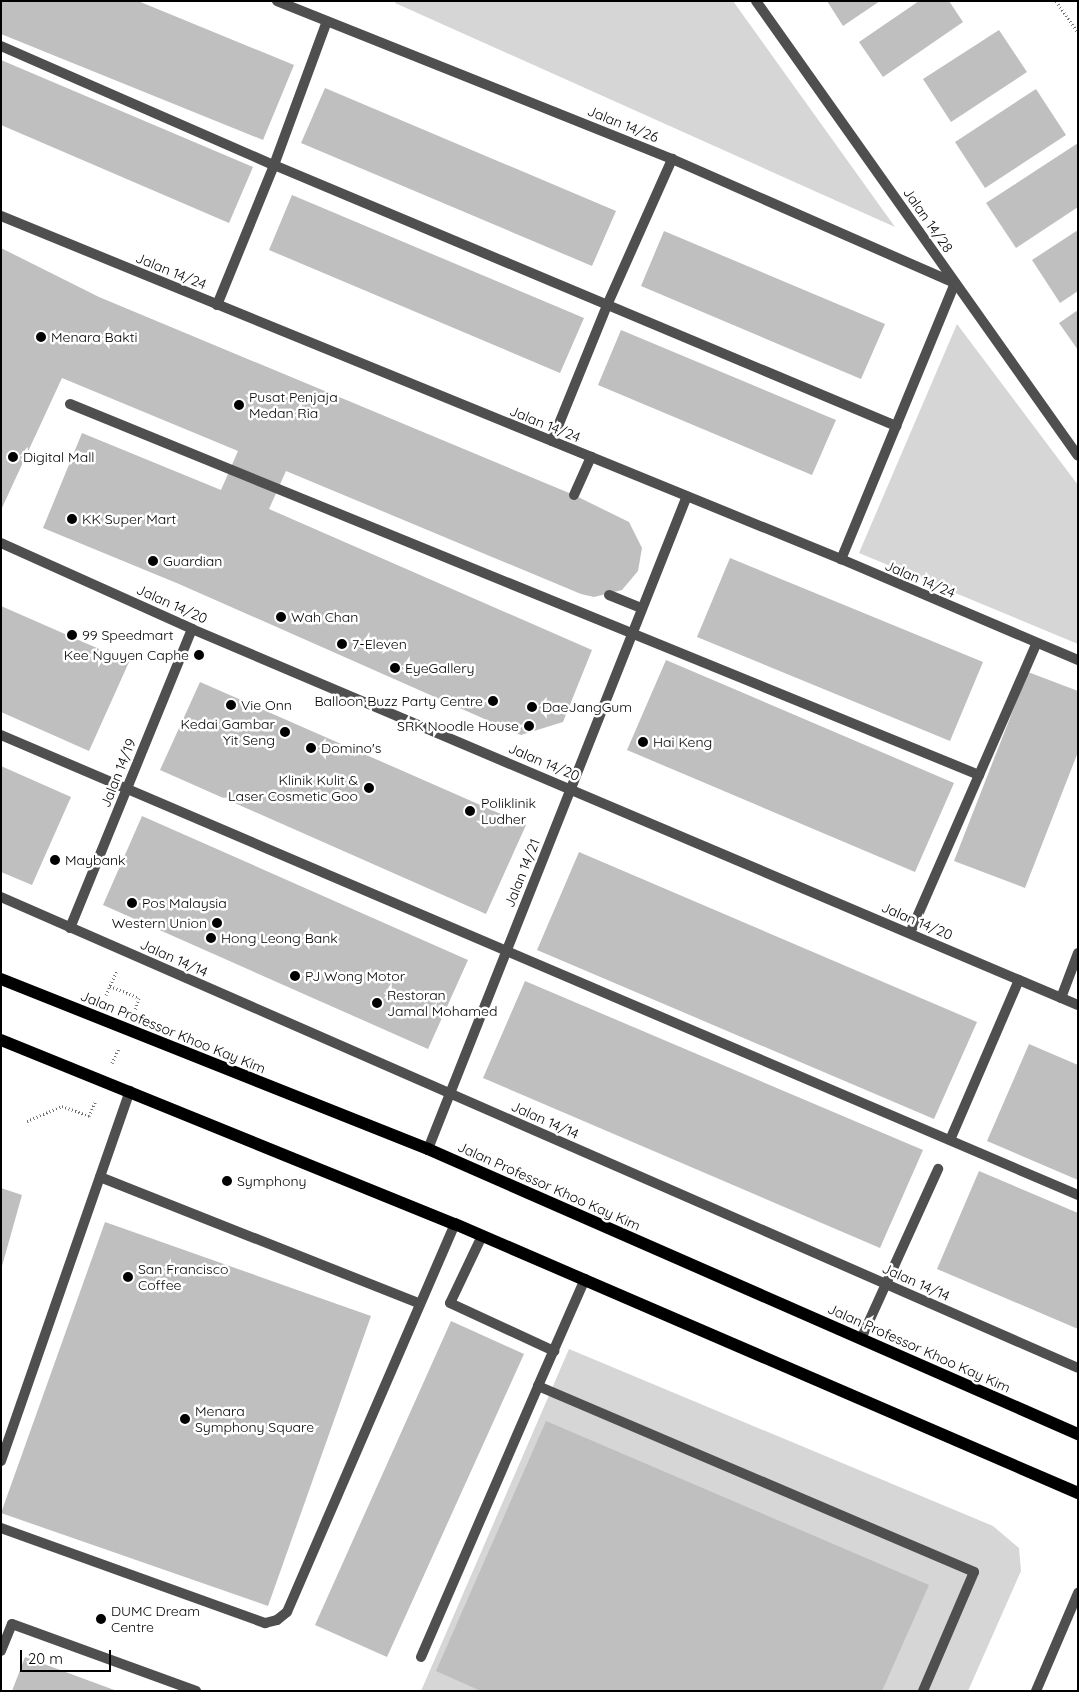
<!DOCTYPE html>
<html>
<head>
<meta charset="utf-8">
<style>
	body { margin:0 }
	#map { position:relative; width:1079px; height:1692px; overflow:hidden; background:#fff; font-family:Quicksand,sans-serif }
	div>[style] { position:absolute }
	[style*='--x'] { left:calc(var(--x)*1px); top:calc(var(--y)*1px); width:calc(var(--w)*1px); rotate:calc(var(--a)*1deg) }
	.green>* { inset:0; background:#d6d6d6 }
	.building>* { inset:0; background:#bfbfbf }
	.path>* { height:3px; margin-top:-1.5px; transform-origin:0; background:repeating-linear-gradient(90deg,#717171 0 1px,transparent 0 3.5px) }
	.lane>* { height:10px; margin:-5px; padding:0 5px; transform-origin:5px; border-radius:5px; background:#4f4f4f }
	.street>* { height:10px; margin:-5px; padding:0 5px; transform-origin:5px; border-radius:5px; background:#4f4f4f }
	.primary>* { height:12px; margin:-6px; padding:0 6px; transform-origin:6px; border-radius:6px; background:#000 }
	.dots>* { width:14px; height:14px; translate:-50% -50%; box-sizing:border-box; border:2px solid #fff; border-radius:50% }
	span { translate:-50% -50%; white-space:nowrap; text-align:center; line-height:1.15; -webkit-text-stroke:5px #fff; paint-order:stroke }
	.street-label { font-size:14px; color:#000 }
	.poi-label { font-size:14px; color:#000 }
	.left { translate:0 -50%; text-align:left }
	.right { translate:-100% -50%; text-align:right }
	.frame { position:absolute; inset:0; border:2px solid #000; pointer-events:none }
	.scale { position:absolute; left:20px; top:1650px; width:91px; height:22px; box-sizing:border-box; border:2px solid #000; border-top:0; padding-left:6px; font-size:15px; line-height:18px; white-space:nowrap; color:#000; -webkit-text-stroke:4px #fff; paint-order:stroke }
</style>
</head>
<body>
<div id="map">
	<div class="green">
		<div style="clip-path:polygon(396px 1px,733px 1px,895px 227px,395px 3px)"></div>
		<div style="clip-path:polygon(957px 324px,1078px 485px,1078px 644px,859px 553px)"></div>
		<div style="clip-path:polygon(569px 1349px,993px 1526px,1019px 1548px,1021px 1571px,968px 1691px,421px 1691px)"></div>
	</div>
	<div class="building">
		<div style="clip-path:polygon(1px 1px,138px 1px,294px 65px,263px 140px,1px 34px)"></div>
		<div style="clip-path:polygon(827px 1px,880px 1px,843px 26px)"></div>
		<div style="clip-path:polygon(919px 1px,949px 1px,963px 22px,883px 77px,859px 42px)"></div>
		<div style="clip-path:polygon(999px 30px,1027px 72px,951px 122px,923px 79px)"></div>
		<div style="clip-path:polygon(1px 60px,253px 167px,229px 223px,1px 125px)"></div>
		<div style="clip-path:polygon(325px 88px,616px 211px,592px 266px,301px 143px)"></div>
		<div style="clip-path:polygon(1036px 89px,1066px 135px,985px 188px,955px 142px)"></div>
		<div style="clip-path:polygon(1078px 143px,1078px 207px,1016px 248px,986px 203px)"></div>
		<div style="clip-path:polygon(292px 195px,584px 318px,560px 373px,269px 250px)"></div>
		<div style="clip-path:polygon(1078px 230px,1078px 291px,1060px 303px,1032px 260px)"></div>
		<div style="clip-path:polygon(664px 231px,885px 324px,861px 379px,641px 286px)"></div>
		<div style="clip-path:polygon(1px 248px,99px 297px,574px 495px,629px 522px,642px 548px,638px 571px,622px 590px,594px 597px,581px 594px,286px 471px,269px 509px,592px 650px,563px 722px,521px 735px,179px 584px,43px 528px,82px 433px,221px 490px,238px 451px,62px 378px,1px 510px)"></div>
		<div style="clip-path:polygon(1078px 310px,1078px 350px,1059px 323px)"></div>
		<div style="clip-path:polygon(621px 330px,836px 420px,812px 475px,598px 385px)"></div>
		<div style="clip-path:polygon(730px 558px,983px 662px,950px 741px,697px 637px)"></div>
		<div style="clip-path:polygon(1px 606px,129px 662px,89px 751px,1px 712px)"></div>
		<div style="clip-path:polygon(666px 660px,954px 783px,915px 872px,627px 750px)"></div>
		<div style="clip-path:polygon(1028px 672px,1078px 691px,1078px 752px,1025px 888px,954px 861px)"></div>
		<div style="clip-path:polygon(200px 682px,526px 825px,486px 914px,160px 770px)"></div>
		<div style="clip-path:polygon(1px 766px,71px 797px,32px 885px,1px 872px)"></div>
		<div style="clip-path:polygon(142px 816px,468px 960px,428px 1049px,103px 905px)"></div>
		<div style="clip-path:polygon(579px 852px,977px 1022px,934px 1119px,537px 950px)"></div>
		<div style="clip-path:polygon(525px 981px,923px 1150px,880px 1248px,483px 1078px)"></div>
		<div style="clip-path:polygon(1029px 1044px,1078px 1065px,1078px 1180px,987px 1141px)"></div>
		<div style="clip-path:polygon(979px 1171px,1078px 1213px,1078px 1329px,937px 1269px)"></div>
		<div style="clip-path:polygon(1px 1188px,22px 1195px,2px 1266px,1px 1266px)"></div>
		<div style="clip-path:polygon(105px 1222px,371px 1316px,268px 1606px,1px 1513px)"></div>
		<div style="clip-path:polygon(451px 1321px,524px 1354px,387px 1657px,315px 1625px)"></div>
		<div style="clip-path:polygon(546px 1421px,929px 1585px,882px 1691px,481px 1691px,436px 1671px)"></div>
		<div style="clip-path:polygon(25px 1657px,117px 1691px,12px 1691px)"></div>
	</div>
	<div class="path">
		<div style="--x:1056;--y:1;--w:38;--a:55"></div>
		<div style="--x:110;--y:986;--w:31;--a:22"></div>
		<div style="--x:139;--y:998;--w:13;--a:108"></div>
		<div style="--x:106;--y:995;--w:27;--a:-66"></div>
		<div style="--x:112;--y:1063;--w:17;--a:-65"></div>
		<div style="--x:27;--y:1121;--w:38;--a:-23"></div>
		<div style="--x:62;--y:1106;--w:29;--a:20"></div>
		<div style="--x:89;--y:1116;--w:17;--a:-66"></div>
	</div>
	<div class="lane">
		<div style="--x:1;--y:46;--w:298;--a:23.6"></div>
		<div style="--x:274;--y:165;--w:675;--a:22.76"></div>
		<div style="--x:217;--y:305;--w:151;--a:-67.8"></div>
		<div style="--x:274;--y:165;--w:153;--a:-69.8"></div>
		<div style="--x:70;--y:404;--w:982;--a:22.2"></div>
		<div style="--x:552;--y:441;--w:149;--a:-67.9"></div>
		<div style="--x:608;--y:303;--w:158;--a:-66"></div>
		<div style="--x:574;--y:495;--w:42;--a:-65.9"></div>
		<div style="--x:609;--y:595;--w:35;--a:22"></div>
		<div style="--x:1;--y:735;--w:1171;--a:23.13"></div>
		<div style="--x:910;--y:933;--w:315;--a:-66.4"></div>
		<div style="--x:950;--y:1140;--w:174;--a:-66.7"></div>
		<div style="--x:100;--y:1177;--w:344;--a:21.6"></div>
		<div style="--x:482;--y:1236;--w:74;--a:115.5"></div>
		<div style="--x:450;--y:1303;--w:115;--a:24.8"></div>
		<div style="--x:861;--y:1339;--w:187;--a:-65.6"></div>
		<div style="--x:538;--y:1386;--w:117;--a:-66.3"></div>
		<div style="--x:1;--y:1461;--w:392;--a:-70.8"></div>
		<div style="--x:1;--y:1528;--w:281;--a:19.8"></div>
		<div style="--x:265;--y:1623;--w:12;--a:-14"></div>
		<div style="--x:277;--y:1620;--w:13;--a:-39"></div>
		<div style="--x:287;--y:1612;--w:423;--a:-66.6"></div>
		<div style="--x:1;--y:1651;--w:29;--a:-68"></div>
		<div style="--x:12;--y:1624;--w:196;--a:20"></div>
		<div style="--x:421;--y:1657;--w:295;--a:-66.6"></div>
		<div style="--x:538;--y:1386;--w:474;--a:23.1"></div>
		<div style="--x:974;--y:1572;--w:129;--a:113.2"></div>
	</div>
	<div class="street">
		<div style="--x:277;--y:1;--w:425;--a:21.8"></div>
		<div style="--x:672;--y:159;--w:309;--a:23.7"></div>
		<div style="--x:955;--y:283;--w:299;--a:112.4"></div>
		<div style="--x:756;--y:1;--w:557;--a:54.71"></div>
		<div style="--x:1;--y:216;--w:907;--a:22.21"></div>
		<div style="--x:841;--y:559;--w:258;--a:23.1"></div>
		<div style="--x:1;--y:543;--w:209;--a:24.2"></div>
		<div style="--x:192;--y:629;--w:962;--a:23"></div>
		<div style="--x:1;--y:897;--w:1175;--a:23.62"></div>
		<div style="--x:70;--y:928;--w:323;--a:-67.8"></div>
		<div style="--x:1061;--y:998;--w:48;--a:-69.3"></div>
		<div style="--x:428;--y:1149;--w:702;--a:-68.37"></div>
		<div style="--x:1036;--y:1691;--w:107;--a:-66.8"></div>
	</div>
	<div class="primary">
		<div style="--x:1;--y:979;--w:460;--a:21.7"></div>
		<div style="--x:428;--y:1149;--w:710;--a:23.68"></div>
		<div style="--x:1;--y:1040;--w:490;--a:22.1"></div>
		<div style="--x:455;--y:1224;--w:679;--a:23.35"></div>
	</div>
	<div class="dots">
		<div style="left:41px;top:337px;background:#000"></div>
		<div style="left:239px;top:405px;background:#000"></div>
		<div style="left:13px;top:457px;background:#000"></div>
		<div style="left:72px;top:519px;background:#000"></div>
		<div style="left:153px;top:561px;background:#000"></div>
		<div style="left:281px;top:617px;background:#000"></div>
		<div style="left:72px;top:635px;background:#000"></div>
		<div style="left:342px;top:644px;background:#000"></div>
		<div style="left:199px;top:655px;background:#000"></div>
		<div style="left:395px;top:668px;background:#000"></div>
		<div style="left:493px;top:701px;background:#000"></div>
		<div style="left:231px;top:705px;background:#000"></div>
		<div style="left:532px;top:707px;background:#000"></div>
		<div style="left:529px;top:726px;background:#000"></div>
		<div style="left:285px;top:732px;background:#000"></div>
		<div style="left:643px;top:742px;background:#000"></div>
		<div style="left:311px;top:748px;background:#000"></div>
		<div style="left:369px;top:788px;background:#000"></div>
		<div style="left:470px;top:811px;background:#000"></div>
		<div style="left:55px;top:860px;background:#000"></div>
		<div style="left:132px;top:903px;background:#000"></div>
		<div style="left:217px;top:923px;background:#000"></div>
		<div style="left:211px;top:938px;background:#000"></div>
		<div style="left:295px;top:976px;background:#000"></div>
		<div style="left:377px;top:1003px;background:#000"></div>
		<div style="left:227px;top:1181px;background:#000"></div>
		<div style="left:128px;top:1277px;background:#000"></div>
		<div style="left:185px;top:1419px;background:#000"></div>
		<div style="left:101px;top:1619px;background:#000"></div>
	</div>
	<div class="street-label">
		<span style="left:623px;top:124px;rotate:22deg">Jalan 14/26</span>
		<span style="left:928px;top:220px;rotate:55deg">Jalan 14/28</span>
		<span style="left:171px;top:271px;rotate:22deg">Jalan 14/24</span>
		<span style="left:545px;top:424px;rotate:22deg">Jalan 14/24</span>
		<span style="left:920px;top:579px;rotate:23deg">Jalan 14/24</span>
		<span style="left:172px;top:604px;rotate:24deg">Jalan 14/20</span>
		<span style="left:544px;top:762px;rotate:23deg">Jalan 14/20</span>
		<span style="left:118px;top:773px;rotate:-68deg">Jalan 14/19</span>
		<span style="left:522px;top:873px;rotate:-68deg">Jalan 14/21</span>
		<span style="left:917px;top:921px;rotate:23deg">Jalan 14/20</span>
		<span style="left:174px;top:958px;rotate:24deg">Jalan 14/14</span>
		<span style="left:173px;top:1032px;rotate:22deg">Jalan Professor Khoo Kay Kim</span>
		<span style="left:545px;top:1120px;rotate:24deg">Jalan 14/14</span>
		<span style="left:549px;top:1186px;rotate:24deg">Jalan Professor Khoo Kay Kim</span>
		<span style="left:916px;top:1282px;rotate:24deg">Jalan 14/14</span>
		<span style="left:919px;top:1348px;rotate:24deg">Jalan Professor Khoo Kay Kim</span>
	</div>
	<div class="poi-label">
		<span class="left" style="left:51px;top:337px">Menara Bakti</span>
		<span class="left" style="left:249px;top:405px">Pusat Penjaja<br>Medan Ria</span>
		<span class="left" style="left:23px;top:457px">Digital Mall</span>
		<span class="left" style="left:82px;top:519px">KK Super Mart</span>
		<span class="left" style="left:163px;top:561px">Guardian</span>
		<span class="left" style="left:291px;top:617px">Wah Chan</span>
		<span class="left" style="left:82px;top:635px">99 Speedmart</span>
		<span class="left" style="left:352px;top:644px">7-Eleven</span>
		<span class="right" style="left:189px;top:655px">Kee Nguyen Caphe</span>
		<span class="left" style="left:405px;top:668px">EyeGallery</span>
		<span class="right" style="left:483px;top:701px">Balloon Buzz Party Centre</span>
		<span class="left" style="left:241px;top:705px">Vie Onn</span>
		<span class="left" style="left:542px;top:707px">DaeJangGum</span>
		<span class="right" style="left:275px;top:732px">Kedai Gambar<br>Yit Seng</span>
		<span class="right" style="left:519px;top:726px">SRK Noodle House</span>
		<span class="left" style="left:653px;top:742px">Hai Keng</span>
		<span class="left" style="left:321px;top:748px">Domino's</span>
		<span class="right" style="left:358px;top:788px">Klinik Kulit &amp;<br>Laser Cosmetic Goo</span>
		<span class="left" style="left:481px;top:811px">Poliklinik<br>Ludher</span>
		<span class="left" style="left:65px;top:860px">Maybank</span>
		<span class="left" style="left:142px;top:903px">Pos Malaysia</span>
		<span class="right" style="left:207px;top:923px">Western Union</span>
		<span class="left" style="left:221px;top:938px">Hong Leong Bank</span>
		<span class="left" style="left:305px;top:976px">PJ Wong Motor</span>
		<span class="left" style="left:387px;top:1003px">Restoran<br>Jamal Mohamed</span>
		<span class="left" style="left:237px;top:1181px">Symphony</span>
		<span class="left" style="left:138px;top:1277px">San Francisco<br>Coffee</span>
		<span class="left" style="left:195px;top:1419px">Menara<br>Symphony Square</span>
		<span class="left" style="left:111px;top:1619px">DUMC Dream<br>Centre</span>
	</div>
	<div class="frame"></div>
	<div class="scale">20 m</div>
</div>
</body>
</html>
